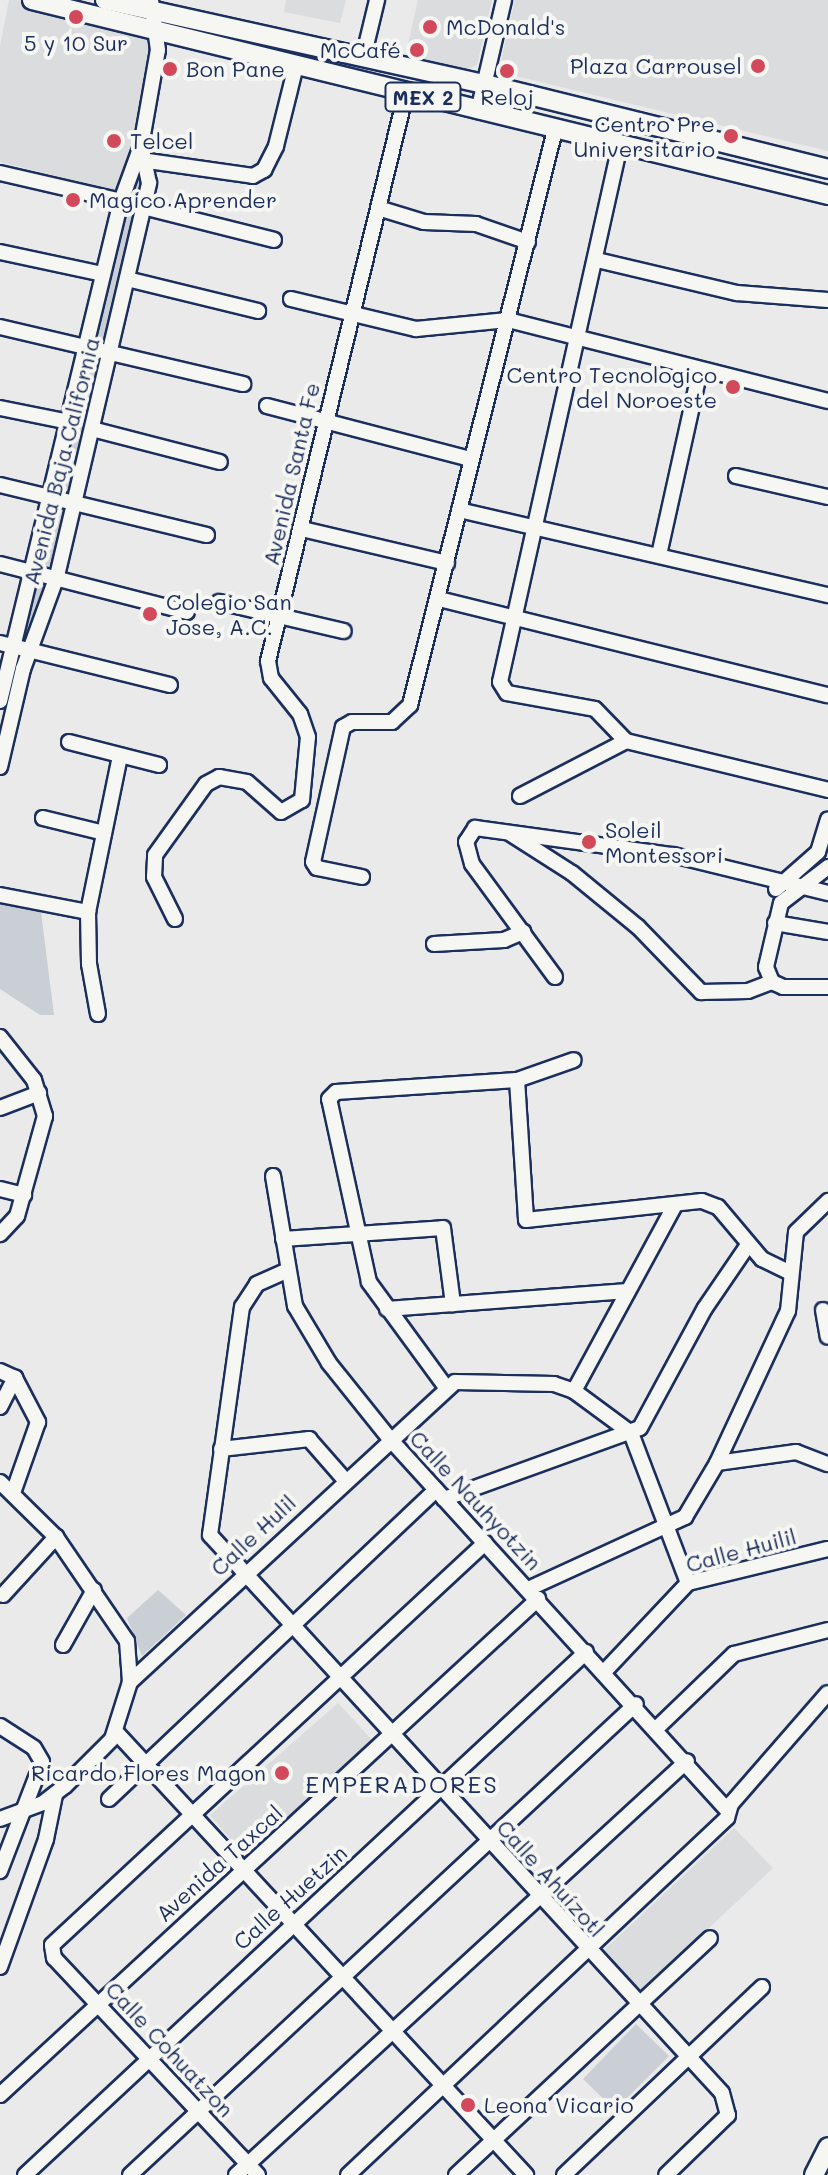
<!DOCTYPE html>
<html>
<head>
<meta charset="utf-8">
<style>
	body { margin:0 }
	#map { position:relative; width:828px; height:2175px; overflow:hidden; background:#e9eae9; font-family:Mali,sans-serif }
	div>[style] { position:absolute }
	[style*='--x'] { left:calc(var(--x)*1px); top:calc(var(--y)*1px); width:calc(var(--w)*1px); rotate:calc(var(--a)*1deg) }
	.built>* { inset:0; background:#dadcde }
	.green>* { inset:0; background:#caced5 }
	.roads { filter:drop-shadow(2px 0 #1b2f5e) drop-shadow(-2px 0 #1b2f5e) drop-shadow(0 2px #1b2f5e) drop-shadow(0 -2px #1b2f5e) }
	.minor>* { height:14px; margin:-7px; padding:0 7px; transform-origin:7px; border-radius:7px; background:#f6f6f2 }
	.major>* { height:18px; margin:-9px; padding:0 9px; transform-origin:9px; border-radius:9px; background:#f6f6f2 }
	.dots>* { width:22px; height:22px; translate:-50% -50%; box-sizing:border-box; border:4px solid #f6f6f2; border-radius:50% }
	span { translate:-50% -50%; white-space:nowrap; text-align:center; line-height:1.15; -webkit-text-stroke:8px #f6f6f2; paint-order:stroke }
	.shield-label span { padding:2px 6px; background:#f6f6f2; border:2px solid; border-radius:6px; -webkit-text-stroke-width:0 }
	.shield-label { font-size:20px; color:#1b2f5e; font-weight:700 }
	.poi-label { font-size:22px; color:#1b2f5e }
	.left { translate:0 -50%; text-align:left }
	.right { translate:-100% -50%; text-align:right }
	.street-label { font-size:22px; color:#1b2f5e }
	.neighbourhood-label { font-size:24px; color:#1b2f5e; letter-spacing:2px }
</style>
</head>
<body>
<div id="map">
	<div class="built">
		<div style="clip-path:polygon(9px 0,31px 0,162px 33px,125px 193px,0 162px,0 46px)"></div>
		<div style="clip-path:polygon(286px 0,346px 0,340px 23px,284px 12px)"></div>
		<div style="clip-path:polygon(418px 0,492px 0,477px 65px,463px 71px,405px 57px)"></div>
		<div style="clip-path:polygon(515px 0,828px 0,828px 151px,503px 73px,502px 56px)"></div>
		<div style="clip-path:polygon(338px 1703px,373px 1741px,244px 1855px,210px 1815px)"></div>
		<div style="clip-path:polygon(734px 1828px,773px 1868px,638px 1994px,600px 1954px)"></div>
	</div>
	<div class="green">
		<div style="clip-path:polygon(137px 165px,145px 180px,107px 345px,95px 342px)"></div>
		<div style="clip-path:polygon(91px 356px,102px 359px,69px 495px,58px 492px)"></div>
		<div style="clip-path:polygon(59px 506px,67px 508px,53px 567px,45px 565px)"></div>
		<div style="clip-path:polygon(40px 578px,52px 581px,28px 644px,20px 643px)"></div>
		<div style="clip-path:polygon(0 904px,41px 912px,54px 1015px,40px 1015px,0 989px)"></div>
		<div style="clip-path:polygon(158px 1590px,186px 1615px,142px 1656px,127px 1618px)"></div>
		<div style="clip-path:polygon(636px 2024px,669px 2056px,615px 2110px,583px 2079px)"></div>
	</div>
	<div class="roads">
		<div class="minor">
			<div style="--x:363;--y:58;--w:60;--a:-76.4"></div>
			<div style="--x:478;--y:111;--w:114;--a:-76.8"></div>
			<div style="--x:620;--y:145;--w:550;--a:102.6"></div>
			<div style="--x:500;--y:682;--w:13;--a:58"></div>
			<div style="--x:507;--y:693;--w:89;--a:10.3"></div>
			<div style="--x:595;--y:709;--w:45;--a:45.9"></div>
			<div style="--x:141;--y:160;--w:113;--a:8.1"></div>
			<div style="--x:253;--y:176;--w:13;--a:-29"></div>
			<div style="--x:264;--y:170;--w:27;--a:-63"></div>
			<div style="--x:276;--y:146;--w:82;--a:-76"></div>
			<div style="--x:0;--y:173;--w:124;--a:13"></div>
			<div style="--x:143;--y:207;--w:135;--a:14.1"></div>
			<div style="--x:378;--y:208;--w:48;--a:16.9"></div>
			<div style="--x:424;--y:222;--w:52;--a:2.2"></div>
			<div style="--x:476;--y:224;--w:55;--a:19.1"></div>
			<div style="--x:0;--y:252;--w:105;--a:12.1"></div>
			<div style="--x:597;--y:260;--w:144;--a:13.3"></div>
			<div style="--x:737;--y:293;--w:91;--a:4.4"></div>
			<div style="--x:127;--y:279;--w:135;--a:13.7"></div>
			<div style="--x:291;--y:299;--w:129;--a:13.5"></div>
			<div style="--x:416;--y:329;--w:92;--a:-5.6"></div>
			<div style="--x:508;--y:320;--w:330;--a:14.2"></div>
			<div style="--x:0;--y:327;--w:250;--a:13.2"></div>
			<div style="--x:267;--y:406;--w:211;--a:14.6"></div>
			<div style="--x:0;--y:408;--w:70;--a:11.5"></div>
			<div style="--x:92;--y:429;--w:132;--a:14.5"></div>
			<div style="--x:736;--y:476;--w:94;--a:12.9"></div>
			<div style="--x:0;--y:485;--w:213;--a:13.6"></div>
			<div style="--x:459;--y:510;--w:379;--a:13"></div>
			<div style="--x:302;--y:529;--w:149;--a:13.2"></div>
			<div style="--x:659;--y:555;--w:189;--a:-77.5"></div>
			<div style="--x:0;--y:564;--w:193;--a:14.4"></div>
			<div style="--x:439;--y:599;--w:401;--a:13.9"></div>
			<div style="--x:219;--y:602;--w:128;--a:13.1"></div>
			<div style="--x:0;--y:643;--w:175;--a:13.9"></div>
			<div style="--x:0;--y:701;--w:514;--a:-76.4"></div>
			<div style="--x:121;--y:201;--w:59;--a:-70"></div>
			<div style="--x:141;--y:146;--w:97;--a:-80"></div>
			<div style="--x:158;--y:50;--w:50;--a:-98"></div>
			<div style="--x:626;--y:741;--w:208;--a:13.6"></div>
			<div style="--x:69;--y:742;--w:93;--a:14.3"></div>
			<div style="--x:0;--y:767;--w:101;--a:-76.8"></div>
			<div style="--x:23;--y:669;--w:99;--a:-69.9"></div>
			<div style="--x:57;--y:576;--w:404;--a:-76.8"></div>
			<div style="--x:149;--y:183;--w:38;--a:-102"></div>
			<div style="--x:520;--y:796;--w:119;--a:-27.4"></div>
			<div style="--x:43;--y:818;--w:63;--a:13.8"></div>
			<div style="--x:511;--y:834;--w:72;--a:32.6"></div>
			<div style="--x:572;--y:873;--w:85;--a:39.3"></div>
			<div style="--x:638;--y:927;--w:91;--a:45.9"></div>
			<div style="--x:701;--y:992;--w:47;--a:-1.2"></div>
			<div style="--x:748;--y:991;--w:26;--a:-21"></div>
			<div style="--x:828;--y:867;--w:59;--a:142.5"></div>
			<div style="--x:781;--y:903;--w:66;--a:103.2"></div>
			<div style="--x:766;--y:967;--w:16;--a:68"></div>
			<div style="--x:772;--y:982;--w:12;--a:24"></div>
			<div style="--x:783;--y:987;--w:45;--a:0"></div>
			<div style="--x:362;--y:877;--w:46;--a:-168.7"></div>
			<div style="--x:317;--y:868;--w:7;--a:-124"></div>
			<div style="--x:313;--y:862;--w:138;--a:-77.5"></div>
			<div style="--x:343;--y:727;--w:10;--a:-29"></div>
			<div style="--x:352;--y:722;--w:40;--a:0"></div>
			<div style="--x:392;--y:722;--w:25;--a:-43"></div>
			<div style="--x:410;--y:705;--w:593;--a:-75.85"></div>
			<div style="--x:776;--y:889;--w:56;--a:-41.4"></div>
			<div style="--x:818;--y:852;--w:34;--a:-73"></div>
			<div style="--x:0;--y:895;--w:90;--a:10.9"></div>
			<div style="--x:175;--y:919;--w:47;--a:-116.6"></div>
			<div style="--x:154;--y:877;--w:22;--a:-87"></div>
			<div style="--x:155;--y:855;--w:87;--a:-54.3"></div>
			<div style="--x:206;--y:784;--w:15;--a:-28"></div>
			<div style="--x:219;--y:777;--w:28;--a:10"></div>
			<div style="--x:247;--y:782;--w:45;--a:41.4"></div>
			<div style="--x:281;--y:812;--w:24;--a:-30"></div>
			<div style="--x:302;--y:800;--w:63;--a:-84.6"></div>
			<div style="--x:308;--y:737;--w:24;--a:-109"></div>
			<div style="--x:300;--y:714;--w:46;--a:-128.9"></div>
			<div style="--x:271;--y:678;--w:17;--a:-100"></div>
			<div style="--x:268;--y:661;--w:585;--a:-76.34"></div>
			<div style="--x:775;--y:923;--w:54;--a:9.6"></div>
			<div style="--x:434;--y:944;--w:70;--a:-3.3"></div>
			<div style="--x:504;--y:940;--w:21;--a:-23"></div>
			<div style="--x:555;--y:977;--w:140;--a:-126.3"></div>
			<div style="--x:472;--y:864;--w:23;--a:-105"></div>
			<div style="--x:466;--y:842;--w:17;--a:-57"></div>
			<div style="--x:475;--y:828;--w:200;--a:7.8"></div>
			<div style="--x:673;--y:855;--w:160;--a:13.8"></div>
			<div style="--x:98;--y:1014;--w:51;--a:-100.2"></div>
			<div style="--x:89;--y:964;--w:52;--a:-91.1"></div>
			<div style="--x:88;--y:912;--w:159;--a:-78.4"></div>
			<div style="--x:0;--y:1037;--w:55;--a:51.7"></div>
			<div style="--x:34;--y:1080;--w:38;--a:73"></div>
			<div style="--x:45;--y:1116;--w:104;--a:105.6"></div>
			<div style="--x:17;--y:1216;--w:25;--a:133"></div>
			<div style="--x:517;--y:1080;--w:140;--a:86.3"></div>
			<div style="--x:526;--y:1220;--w:177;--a:-6.2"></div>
			<div style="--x:702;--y:1201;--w:17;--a:21"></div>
			<div style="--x:718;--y:1207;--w:68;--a:49.8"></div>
			<div style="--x:762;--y:1259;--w:32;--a:26"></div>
			<div style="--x:0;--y:1108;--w:42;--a:-21"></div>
			<div style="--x:273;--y:1176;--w:132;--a:80.4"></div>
			<div style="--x:295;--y:1306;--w:66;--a:59.2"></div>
			<div style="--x:329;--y:1363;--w:96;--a:51.3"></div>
			<div style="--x:389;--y:1438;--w:504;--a:47.73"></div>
			<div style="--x:0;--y:1189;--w:25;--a:14"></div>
			<div style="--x:283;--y:1239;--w:160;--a:-3.9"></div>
			<div style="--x:443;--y:1228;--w:77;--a:82.5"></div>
			<div style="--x:286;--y:1271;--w:32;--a:156"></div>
			<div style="--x:257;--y:1284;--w:27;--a:123"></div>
			<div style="--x:242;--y:1307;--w:230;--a:98"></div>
			<div style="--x:210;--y:1535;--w:757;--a:47.46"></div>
			<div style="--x:722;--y:2093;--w:23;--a:75"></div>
			<div style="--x:728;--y:2115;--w:86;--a:135.9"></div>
			<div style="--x:387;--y:1309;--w:241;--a:-4.3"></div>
			<div style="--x:823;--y:1310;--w:27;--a:80"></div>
			<div style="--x:0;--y:1371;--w:17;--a:25"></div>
			<div style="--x:15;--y:1378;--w:50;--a:62.4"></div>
			<div style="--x:38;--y:1422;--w:75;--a:109.4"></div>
			<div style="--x:445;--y:1386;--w:129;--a:-126.2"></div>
			<div style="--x:369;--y:1282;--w:187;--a:-102.3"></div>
			<div style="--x:329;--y:1099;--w:10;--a:-45"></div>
			<div style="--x:336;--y:1092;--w:181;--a:-3.8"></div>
			<div style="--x:517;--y:1080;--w:60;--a:-19.3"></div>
			<div style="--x:574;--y:1391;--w:212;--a:-61.5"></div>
			<div style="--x:0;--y:1407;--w:33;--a:-63"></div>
			<div style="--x:221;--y:1449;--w:89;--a:-6.5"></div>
			<div style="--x:309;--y:1439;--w:53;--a:48.8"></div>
			<div style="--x:717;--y:1463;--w:80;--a:-7.9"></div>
			<div style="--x:796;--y:1452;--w:34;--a:21"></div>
			<div style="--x:0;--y:1482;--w:78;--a:44.5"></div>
			<div style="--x:56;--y:1537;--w:126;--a:55.7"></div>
			<div style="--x:127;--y:1641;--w:41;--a:85.8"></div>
			<div style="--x:444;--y:1499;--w:208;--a:-19.9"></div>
			<div style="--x:640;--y:1428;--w:136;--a:-61.6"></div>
			<div style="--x:705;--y:1308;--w:76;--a:-55.7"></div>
			<div style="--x:528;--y:1589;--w:173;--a:-24.6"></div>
			<div style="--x:685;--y:1517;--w:63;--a:-59.3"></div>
			<div style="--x:717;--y:1463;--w:168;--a:-65"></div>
			<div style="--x:788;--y:1311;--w:79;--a:-84.2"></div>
			<div style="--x:796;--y:1232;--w:45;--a:-44.1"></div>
			<div style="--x:3;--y:1595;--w:79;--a:-47.6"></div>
			<div style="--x:63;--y:1645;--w:63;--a:-60.6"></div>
			<div style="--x:605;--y:1671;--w:121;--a:-46.7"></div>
			<div style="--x:688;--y:1583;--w:144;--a:-13.7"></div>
			<div style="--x:0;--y:1726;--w:40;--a:32.9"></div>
			<div style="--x:34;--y:1748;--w:16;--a:60"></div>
			<div style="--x:42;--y:1762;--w:117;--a:111.1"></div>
			<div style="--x:657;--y:1728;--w:107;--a:-43.9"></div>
			<div style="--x:734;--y:1654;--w:97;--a:-14.3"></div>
			<div style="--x:116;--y:1732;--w:604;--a:47.22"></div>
			<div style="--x:109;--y:1799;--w:450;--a:-43.4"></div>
			<div style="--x:0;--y:1819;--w:46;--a:-20.4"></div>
			<div style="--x:43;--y:1803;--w:28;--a:-38"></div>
			<div style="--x:65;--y:1786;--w:66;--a:-45"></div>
			<div style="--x:112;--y:1739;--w:60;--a:-72.5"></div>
			<div style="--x:130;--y:1682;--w:442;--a:-42.7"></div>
			<div style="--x:455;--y:1382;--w:99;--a:1.2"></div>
			<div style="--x:554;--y:1384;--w:21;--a:19"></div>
			<div style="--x:574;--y:1391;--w:71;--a:36.4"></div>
			<div style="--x:631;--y:1433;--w:160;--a:69.2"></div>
			<div style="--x:0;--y:1967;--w:136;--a:-70.2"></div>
			<div style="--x:46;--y:1839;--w:45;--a:-78.4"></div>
			<div style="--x:0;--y:2095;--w:732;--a:-42.67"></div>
			<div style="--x:25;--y:2175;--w:767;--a:-42.99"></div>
			<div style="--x:130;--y:2175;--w:691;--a:-42.95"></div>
			<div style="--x:236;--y:2175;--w:612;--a:-42.55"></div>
			<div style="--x:258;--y:2175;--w:298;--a:-133.2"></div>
			<div style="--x:54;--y:1958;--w:13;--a:-99"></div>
			<div style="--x:52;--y:1945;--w:591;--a:-42.87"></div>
			<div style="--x:348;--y:2175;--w:521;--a:-43.29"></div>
			<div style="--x:727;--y:1818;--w:15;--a:-74"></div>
			<div style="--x:731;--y:1804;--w:147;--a:-48.9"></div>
			<div style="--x:456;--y:2175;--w:347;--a:-43"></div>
			<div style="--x:564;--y:2175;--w:273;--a:-43.5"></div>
		</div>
		<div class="major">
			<div style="--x:32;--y:0;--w:820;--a:13.76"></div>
			<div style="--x:105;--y:0;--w:389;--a:12.5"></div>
			<div style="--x:485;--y:84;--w:353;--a:13.9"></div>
			<div style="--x:814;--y:2175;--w:31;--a:-63"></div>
		</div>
	</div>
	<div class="dots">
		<div style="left:76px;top:17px;background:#d1495b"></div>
		<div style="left:430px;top:27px;background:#d1495b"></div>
		<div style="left:417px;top:50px;background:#d1495b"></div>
		<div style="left:758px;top:66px;background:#d1495b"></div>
		<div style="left:170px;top:69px;background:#d1495b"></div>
		<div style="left:507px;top:71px;background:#d1495b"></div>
		<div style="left:731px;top:136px;background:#d1495b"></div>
		<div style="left:114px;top:141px;background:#d1495b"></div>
		<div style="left:73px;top:200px;background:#d1495b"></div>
		<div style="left:733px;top:387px;background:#d1495b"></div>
		<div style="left:150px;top:614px;background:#d1495b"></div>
		<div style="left:589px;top:842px;background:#d1495b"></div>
		<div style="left:282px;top:1773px;background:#d1495b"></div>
		<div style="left:468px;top:2105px;background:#d1495b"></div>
	</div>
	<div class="shield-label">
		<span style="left:423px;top:97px">MEX 2</span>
	</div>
	<div class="poi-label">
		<span class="left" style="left:446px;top:27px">McDonald's</span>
		<span style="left:76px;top:43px">5 y 10 Sur</span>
		<span class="right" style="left:401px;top:50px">McCafé</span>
		<span class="right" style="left:742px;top:66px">Plaza Carrousel</span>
		<span class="left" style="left:186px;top:69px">Bon Pane</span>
		<span style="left:507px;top:97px">Reloj</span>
		<span class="right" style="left:715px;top:136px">Centro Pre<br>Universitario</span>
		<span class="left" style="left:130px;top:141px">Telcel</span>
		<span class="left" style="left:89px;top:200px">Magico Aprender</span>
		<span class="right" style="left:717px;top:387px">Centro Tecnologico<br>del Noroeste</span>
		<span class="left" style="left:166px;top:614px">Colegio San<br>Jose, A.C.</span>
		<span class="left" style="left:605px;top:842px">Soleil<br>Montessori</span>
		<span class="right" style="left:266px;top:1773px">Ricardo Flores Magon</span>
		<span class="left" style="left:484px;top:2105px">Leona Vicario</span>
	</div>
	<div class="street-label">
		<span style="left:61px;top:461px;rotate:-76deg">Avenida Baja California</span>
		<span style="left:291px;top:474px;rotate:-77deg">Avenida Santa Fe</span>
		<span style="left:476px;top:1500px;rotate:47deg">Calle Nauhyotzin</span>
		<span style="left:253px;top:1535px;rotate:-43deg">Calle Hulil</span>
		<span style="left:741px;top:1550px;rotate:-15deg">Calle Huilil</span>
		<span style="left:219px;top:1863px;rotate:-42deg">Avenida Taxcal</span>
		<span style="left:551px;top:1878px;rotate:48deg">Calle Ahuízotl</span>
		<span style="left:290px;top:1897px;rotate:-42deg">Calle Huetzin</span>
		<span style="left:170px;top:2049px;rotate:47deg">Calle Cohuatzon</span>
	</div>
	<div class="neighbourhood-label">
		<span style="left:402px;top:1784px">EMPERADORES</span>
	</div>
</div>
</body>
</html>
